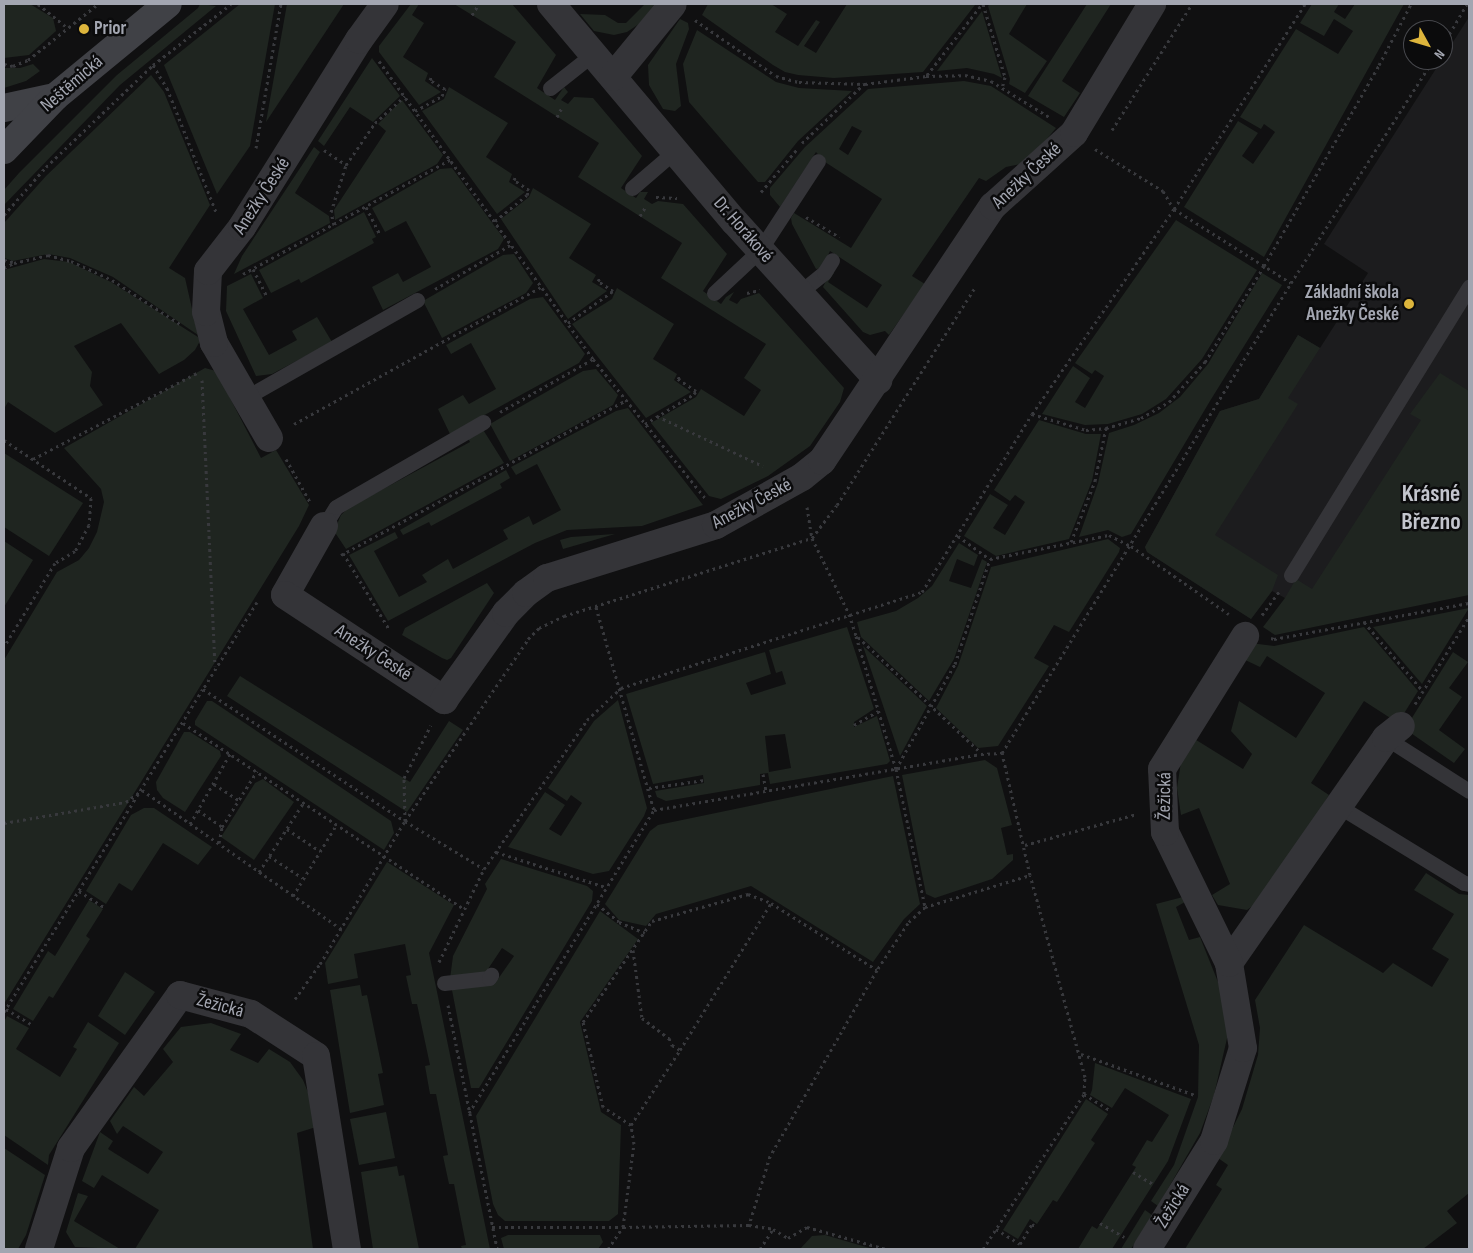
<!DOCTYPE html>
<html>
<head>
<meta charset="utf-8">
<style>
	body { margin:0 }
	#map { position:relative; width:1473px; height:1253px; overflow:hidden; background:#101011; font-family:"Sofia Sans Condensed",sans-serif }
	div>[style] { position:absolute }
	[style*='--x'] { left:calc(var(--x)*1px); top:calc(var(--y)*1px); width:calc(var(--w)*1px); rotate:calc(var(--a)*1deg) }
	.built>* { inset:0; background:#1c1c1e }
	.green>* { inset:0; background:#1f2520 }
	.path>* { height:3px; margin-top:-1.5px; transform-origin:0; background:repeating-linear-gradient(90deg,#38393d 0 2.5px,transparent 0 6.5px) }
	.lane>* { height:15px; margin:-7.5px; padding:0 7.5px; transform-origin:7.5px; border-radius:7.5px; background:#343438 }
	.street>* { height:28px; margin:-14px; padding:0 14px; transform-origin:14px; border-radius:14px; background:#343438 }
	.secondary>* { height:28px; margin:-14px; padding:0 14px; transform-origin:14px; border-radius:14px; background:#404146 }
	.dots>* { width:14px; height:14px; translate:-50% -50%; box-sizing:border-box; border:2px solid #0b0b0c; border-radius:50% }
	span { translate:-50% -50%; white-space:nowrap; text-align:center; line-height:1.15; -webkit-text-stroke:5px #0b0b0c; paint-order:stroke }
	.poi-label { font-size:19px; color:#a3a6b1; font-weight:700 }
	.left { translate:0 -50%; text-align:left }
	.right { translate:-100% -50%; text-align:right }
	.street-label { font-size:19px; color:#a3a6b1 }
	.district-label { font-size:24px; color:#c3c5cd; font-weight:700 }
	.frame { position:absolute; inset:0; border:5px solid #a3a6b1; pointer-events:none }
	.north { position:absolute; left:1403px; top:20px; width:50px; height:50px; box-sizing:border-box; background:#0b0b0c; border:1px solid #48494e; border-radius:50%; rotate:129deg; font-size:14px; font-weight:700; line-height:20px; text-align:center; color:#a3a6b1 }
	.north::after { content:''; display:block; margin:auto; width:18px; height:22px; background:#ddb53c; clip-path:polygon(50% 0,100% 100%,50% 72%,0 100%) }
</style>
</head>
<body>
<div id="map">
	<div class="built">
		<div style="clip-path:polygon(1469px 17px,1469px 589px,1285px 598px,1272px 591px,1251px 619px,1147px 552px,1145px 547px,1220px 411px,1259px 399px,1298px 335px,1320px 348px,1368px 273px,1324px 244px)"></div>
	</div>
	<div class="green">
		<div style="clip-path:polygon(4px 4px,30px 4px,53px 18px,56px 31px,29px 55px,4px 58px)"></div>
		<div style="clip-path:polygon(200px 4px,216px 6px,120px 85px,4px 205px,4px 190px,19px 173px,117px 75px,198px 8px)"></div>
		<div style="clip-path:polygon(240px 4px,275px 4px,250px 146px,217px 194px,164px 65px)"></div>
		<div style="clip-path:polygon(287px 4px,344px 4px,266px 122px)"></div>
		<div style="clip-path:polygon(411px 4px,419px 4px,412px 15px,424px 23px,403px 57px,428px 73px,425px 81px,441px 92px,419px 105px,379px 52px,379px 46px)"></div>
		<div style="clip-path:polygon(454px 4px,512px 4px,556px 55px,537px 88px,555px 100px,564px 87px,568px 92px,561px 100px,568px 104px,574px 97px,593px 98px,642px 156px,621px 188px,636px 198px,640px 192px,648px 192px,644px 199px,652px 204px,658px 201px,683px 204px,727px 254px,703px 291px,721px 304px,726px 297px,734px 292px,729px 300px,737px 304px,741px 299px,759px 293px,844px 388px,840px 402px,810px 446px,768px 476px,721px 499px,709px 496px,651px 423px,696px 397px,701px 389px,744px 416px,761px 390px,744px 378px,766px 344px,661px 278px,682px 243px,578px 177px,599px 143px,494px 77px,516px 42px)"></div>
		<div style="clip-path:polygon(645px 4px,655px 4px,639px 24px,627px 32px,614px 35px,594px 31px,580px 14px,605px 15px,618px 23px,626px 23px)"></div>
		<div style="clip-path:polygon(708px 4px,771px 4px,787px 14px,775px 32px,798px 46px,816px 20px,820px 22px,804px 46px,816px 53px,847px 4px,975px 5px,923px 72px,834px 78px,798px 75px,785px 72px,773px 65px,702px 15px)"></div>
		<div style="clip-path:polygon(990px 4px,1027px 4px,1009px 34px,1047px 61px,1025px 93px,1009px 84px,1010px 79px,988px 6px)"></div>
		<div style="clip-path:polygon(1087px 4px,1111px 4px,1062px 81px,1080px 93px,1064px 117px,1028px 96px)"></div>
		<div style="clip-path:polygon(1312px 4px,1339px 4px,1334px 12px,1345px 19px,1355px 4px,1404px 4px,1264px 257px,1184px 207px,1238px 121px,1258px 133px,1242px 156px,1253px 164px,1275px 132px,1264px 124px,1261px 129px,1240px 117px,1296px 29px,1338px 54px,1353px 31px,1334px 19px,1324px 36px,1300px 23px)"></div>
		<div style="clip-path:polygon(982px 11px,1002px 78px,994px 74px,967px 68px,937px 71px)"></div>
		<div style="clip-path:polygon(680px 19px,688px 23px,689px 29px,676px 64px,681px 106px,675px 111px,663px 109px,649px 85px,648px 65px)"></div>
		<div style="clip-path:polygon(697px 30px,776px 82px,799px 88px,852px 91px,798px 141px,765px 182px,758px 182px,689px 102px,683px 64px)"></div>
		<div style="clip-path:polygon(372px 58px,400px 96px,373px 122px,350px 107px,324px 146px,318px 141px)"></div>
		<div style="clip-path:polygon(33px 64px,40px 71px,26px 81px,4px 88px,4px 68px,20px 68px)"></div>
		<div style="clip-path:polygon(151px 75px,164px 92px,210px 205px,169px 268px,185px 278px,198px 335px,113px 277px,70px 258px,48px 254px,13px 261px,4px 258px,4px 223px,46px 176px)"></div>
		<div style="clip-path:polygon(evenodd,964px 81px,991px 86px,1056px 128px,1037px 151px,1021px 164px,1006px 167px,986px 181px,979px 178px,912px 276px,925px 284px,889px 335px,885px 331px,870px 335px,863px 332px,823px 287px,831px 270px,834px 273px,828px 282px,867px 308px,882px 285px,830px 251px,822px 268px,816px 269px,792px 224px,791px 218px,794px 213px,851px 248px,882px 199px,825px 162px,816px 152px,780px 207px,770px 195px,770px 188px,805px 147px,868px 89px,964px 81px,852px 126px,862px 131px,848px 155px,839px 149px,852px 126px)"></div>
		<div style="clip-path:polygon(449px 87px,508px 123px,486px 157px,512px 174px,509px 182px,525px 192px,497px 214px,422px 111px,444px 99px)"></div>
		<div style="clip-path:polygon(402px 100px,443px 155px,437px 164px,335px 220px,334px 210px,386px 131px,378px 124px)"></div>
		<div style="clip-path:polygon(314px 147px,320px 152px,295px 193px,329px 216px,330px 223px,234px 274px,242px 256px)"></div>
		<div style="clip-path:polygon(452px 168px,504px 239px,498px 249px,383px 310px,372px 287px,398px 273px,403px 282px,431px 267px,406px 221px,385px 232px,372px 208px,440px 169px)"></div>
		<div style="clip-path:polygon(533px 188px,591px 224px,569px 258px,596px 275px,592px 282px,607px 291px,568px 319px,501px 219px,529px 197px)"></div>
		<div style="clip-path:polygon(364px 212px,376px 237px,372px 239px,374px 243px,301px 283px,299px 279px,271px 293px,259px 270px)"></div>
		<div style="clip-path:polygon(1176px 220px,1257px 270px,1202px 359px,1166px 399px,1142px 414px,1108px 424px,1085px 425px,1042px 414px,1073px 366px,1090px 378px,1075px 402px,1085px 408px,1104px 376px,1095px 370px,1092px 374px,1075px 363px)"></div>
		<div style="clip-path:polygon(514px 254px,533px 283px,526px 293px,442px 338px,423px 301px,503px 255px)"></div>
		<div style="clip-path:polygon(44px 259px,69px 262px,111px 282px,198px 337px,200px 341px,195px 350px,184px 360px,159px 374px,121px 323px,74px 346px,92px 372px,90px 386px,103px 405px,55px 433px,8px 402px,4px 409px,4px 270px)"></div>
		<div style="clip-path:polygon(1262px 273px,1282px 285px,1210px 401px,1131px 534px,1122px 537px,1108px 530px,1079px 537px,1098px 483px,1109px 433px,1134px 425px,1159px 413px,1180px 397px,1208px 364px)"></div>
		<div style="clip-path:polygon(251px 274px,263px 298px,243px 309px,269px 355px,297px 340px,292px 331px,317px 317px,332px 342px,272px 374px,256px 376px,226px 311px,227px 286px)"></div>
		<div style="clip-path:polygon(617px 288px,674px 324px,653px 359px,677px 374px,674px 380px,691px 392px,646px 418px,572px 324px,612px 299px)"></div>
		<div style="clip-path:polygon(543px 297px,585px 354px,579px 363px,450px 434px,438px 409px,463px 395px,469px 404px,496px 389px,471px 343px,451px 354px,446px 345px,530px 299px)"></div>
		<div style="clip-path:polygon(1298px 335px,1320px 348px,1288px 398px,1298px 404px,1215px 535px,1278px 575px,1272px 591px,1251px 619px,1147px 552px,1145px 547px,1220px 411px,1259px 399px)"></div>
		<div style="clip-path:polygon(205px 368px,216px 371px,261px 458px,276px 450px,309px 505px,299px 526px,4px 1004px,4px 660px,57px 572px,79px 560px,89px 548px,97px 532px,104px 502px,101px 489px,64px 448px)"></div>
		<div style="clip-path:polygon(596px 369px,618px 395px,613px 405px,510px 461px,490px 424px,583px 371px)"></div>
		<div style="clip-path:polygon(1440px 373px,1469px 391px,1469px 595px,1275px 635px,1263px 627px,1285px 598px,1296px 579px,1312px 589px,1421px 420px,1410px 414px)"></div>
		<div style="clip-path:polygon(628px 408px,703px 505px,642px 526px,567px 530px,535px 543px,388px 621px,349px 555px,395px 532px,398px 538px,374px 551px,399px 597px,427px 582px,422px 575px,448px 559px,453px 569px,508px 539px,503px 530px,529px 516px,533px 525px,561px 510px,537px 464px,516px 475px,511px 467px,616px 411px)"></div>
		<div style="clip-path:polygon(1039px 420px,1086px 434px,1101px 434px,1092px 481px,1069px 539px,996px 556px,964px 536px,990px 494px,1008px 505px,993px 528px,1005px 535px,1025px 502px,1015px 495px,1010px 501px,994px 490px)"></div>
		<div style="clip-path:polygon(482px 428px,504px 463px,346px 549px,334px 531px,341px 515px,348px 508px,470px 442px,467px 436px)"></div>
		<div style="clip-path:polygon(4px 453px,83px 503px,49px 556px,4px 527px)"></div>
		<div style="clip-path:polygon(506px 470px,510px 478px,500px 484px,502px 488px,431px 526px,429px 522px,403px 535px,400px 530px)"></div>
		<div style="clip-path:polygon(615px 534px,563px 549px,560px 540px,571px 537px)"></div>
		<div style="clip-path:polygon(1108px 539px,1120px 548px,1119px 552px,1069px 632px,1054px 625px,1034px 658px,1049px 666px,998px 746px,978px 748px,936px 708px,958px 666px,991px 567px)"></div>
		<div style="clip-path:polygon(4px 541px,33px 560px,4px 607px)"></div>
		<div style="clip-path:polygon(959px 543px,978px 555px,974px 566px,957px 559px,949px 581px,971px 588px,982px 559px,987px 562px,954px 659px,929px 701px,861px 637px,857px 622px,896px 611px,918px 598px,932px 586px)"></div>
		<div style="clip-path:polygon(487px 583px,494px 593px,451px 658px,447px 660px,442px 658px,402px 635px,405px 628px)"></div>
		<div style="clip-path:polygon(1469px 608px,1422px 684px,1373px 627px)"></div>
		<div style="clip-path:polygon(evenodd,847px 627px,874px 709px,854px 722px,854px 727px,877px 716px,890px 761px,887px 764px,770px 784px,768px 773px,760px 774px,760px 785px,666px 801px,657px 797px,655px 791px,704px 783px,703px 775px,653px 784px,626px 694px,765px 652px,771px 674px,746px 683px,751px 695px,786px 684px,782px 671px,776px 673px,769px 650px,847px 627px,785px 734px,791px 768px,769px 772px,765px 736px,785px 734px)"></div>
		<div style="clip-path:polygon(1364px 627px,1418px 691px,1398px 723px,1364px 701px,1311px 783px,1329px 795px,1266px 896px,1247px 910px,1218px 905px,1212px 895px,1230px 884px,1199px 808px,1181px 815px,1177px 788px,1181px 762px,1193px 738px,1243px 769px,1252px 754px,1231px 731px,1239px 701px,1296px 738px,1325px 693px,1267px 656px,1260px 667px,1241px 658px,1250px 643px,1274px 646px)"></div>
		<div style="clip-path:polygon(863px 646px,927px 706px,900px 756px)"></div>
		<div style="clip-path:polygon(1453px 652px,1468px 662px,1449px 688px,1462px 697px,1439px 730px,1465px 749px,1454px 763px,1405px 729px)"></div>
		<div style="clip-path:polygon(240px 676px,410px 782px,449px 721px,463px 730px,407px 812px,227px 696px)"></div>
		<div style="clip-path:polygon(618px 700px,647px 808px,644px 816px,609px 871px,593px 874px,508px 847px,545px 792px,565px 805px,549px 829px,561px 836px,582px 803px,571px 795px,567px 801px,548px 788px,594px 721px)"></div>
		<div style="clip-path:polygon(207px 701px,212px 701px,391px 821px,394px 833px,384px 850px,195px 725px,195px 721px)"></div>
		<div style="clip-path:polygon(184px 732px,190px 732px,220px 751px,221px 756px,185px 812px,163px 798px,157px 790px,156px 782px)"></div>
		<div style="clip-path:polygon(985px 760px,997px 768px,1012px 825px,1001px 828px,1007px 855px,1013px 854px,1013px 860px,992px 879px,935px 898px,926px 894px,902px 775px)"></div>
		<div style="clip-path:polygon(893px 776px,920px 904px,904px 919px,873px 962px,751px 886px,656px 914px,646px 926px,619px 920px,605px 904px,650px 831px,658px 825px)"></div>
		<div style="clip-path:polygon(263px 779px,294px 802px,254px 860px,221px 837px,255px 783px)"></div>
		<div style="clip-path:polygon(144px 808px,154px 808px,212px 847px,198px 865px,163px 843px,132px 891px,119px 883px,106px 904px,86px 891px,131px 815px)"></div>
		<div style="clip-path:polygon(501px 859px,587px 886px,593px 891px,592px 901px,479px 1088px,471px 1088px,451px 985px,495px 978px,498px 979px,514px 956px,502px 948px,486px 972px,450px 979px,453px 956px,487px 889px,485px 884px)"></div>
		<div style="clip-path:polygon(387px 862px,454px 905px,429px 953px,490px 1249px,462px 1249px,461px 1246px,466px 1245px,454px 1184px,449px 1184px,443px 1156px,448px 1155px,436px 1094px,430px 1094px,425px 1066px,430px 1065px,417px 1004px,412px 1004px,406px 976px,411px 975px,405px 944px,354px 954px,358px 978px,328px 984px,325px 963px)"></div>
		<div style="clip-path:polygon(1426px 873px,1459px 894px,1469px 895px,1469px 1193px,1447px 1211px,1457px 1223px,1423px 1249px,1185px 1249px,1222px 1189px,1216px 1185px,1228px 1165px,1218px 1158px,1242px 1109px,1258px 1055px,1260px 1028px,1255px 1000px,1304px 925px,1383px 973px,1393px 963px,1432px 987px,1449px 959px,1432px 949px,1454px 914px,1414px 890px)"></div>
		<div style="clip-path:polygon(1183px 897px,1185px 902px,1176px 907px,1189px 940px,1200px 937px,1226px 1002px,1228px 1034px,1214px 1095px,1200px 1133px,1158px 1206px,1151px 1201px,1174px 1165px,1198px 1097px,1199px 1045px,1156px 904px)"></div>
		<div style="clip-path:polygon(89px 900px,103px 909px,86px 936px,90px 939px,53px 998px,49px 996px,33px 1021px,13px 1009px,48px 951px,55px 956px)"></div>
		<div style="clip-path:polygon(600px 911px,638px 939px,580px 1022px,601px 1112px,621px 1125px,618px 1214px,609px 1221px,505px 1221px,498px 1215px,493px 1204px,476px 1116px)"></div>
		<div style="clip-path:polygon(125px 972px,155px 992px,125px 1035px,98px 1016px)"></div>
		<div style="clip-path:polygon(360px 985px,362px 996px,367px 995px,383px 1073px,378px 1074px,384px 1105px,350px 1113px,330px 990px)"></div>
		<div style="clip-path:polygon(7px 1016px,29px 1028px,16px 1049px,60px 1077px,77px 1049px,73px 1047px,88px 1022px,119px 1043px,49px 1155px,48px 1165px,4px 1135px,4px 1022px)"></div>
		<div style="clip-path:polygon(211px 1023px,241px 1034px,230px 1050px,258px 1063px,269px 1049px,290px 1062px,303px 1080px,312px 1102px,316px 1127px,297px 1133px,313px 1249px,135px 1249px,159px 1210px,102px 1175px,94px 1188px,82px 1181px,100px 1132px,113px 1141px,108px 1149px,148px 1174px,163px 1152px,123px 1126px,117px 1134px,110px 1121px,134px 1087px,144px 1096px,173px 1062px,163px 1049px,181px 1027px)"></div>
		<div style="clip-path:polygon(1095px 1063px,1191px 1099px,1168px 1161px,1112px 1249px,1078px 1249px,1092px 1226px,1097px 1229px,1136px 1167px,1132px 1165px,1147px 1140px,1152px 1142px,1169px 1115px,1125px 1088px,1112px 1108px,1090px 1095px,1092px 1090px)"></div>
		<div style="clip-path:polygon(1086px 1099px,1108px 1114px,1091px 1140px,1095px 1143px,1057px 1202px,1053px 1200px,1037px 1224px,1030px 1219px,1018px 1239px,1003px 1230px)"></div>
		<div style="clip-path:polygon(386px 1112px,395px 1158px,359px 1165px,350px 1119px)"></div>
		<div style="clip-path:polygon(4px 1148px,45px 1175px,26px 1235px,18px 1249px,4px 1249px)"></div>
		<div style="clip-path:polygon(397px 1166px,399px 1176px,404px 1175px,419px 1249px,373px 1249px,361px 1172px)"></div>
		<div style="clip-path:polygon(78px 1193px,88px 1196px,74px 1221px,120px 1249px,75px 1247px,66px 1232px)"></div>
		<div style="clip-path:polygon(1145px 1210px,1152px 1215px,1131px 1249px,1121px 1249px)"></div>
		<div style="clip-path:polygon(508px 1235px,600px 1235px,603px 1242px,598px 1249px,504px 1249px,501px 1238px)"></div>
		<div style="clip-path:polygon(825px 1235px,873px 1249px,800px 1249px,812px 1236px)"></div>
	</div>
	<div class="path">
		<div style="--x:38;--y:4;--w:38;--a:39"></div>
		<div style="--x:983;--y:4;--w:76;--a:73.2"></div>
		<div style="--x:1005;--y:77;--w:11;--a:105"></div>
		<div style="--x:472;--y:15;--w:13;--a:-58"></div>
		<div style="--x:695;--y:20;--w:98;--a:34.7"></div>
		<div style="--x:776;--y:76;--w:24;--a:15"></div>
		<div style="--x:799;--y:82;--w:66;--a:1.7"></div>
		<div style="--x:865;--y:84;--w:62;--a:-7.5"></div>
		<div style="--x:926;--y:76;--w:39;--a:-1"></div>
		<div style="--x:965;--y:75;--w:27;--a:13"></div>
		<div style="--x:991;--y:81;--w:68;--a:31.8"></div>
		<div style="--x:1443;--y:45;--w:48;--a:-59.7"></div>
		<div style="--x:379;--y:61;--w:367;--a:54.3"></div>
		<div style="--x:593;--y:359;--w:180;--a:51.1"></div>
		<div style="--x:4;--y:64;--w:9;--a:13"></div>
		<div style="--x:13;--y:66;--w:16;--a:-22"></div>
		<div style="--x:28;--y:60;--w:90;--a:-38.7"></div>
		<div style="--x:153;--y:65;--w:27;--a:59"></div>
		<div style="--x:167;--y:88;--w:136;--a:68.4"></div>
		<div style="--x:927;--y:75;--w:90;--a:-52.2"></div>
		<div style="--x:415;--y:111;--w:31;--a:-29"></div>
		<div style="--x:442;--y:96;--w:8;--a:-67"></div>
		<div style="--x:445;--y:89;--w:17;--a:-149"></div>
		<div style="--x:430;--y:80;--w:4;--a:-63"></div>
		<div style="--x:557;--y:117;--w:11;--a:-63"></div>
		<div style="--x:1112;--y:130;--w:149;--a:-57.6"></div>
		<div style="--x:802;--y:143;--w:86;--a:-43.6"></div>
		<div style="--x:256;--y:148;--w:146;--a:-80.2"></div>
		<div style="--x:1095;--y:149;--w:80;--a:31.7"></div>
		<div style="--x:1163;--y:191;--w:21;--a:59"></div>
		<div style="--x:1174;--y:209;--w:138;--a:32.3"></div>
		<div style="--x:324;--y:150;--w:27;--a:34"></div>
		<div style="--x:761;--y:192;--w:57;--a:-49.9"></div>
		<div style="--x:656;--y:197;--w:21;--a:3"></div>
		<div style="--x:366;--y:207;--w:30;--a:63"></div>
		<div style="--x:4;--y:215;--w:64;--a:-48.8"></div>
		<div style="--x:46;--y:167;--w:148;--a:-43.6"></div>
		<div style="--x:153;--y:65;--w:99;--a:-38"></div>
		<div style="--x:640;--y:216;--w:12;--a:-59"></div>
		<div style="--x:806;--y:217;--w:39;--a:31"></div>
		<div style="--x:495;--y:221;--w:41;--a:-39.1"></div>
		<div style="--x:527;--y:195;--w:5;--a:-68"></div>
		<div style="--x:529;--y:190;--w:18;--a:-146"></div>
		<div style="--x:514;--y:180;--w:4;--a:-63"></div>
		<div style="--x:334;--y:225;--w:13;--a:-103"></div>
		<div style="--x:331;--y:212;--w:49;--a:-72.3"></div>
		<div style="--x:346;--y:165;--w:51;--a:-55.4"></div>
		<div style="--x:375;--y:123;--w:40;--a:-42"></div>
		<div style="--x:4;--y:260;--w:9;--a:13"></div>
		<div style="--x:4;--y:268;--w:11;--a:-27"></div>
		<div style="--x:14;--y:263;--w:35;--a:-13"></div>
		<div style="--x:48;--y:255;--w:24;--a:15"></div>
		<div style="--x:71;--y:261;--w:45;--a:24.9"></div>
		<div style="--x:112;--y:280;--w:81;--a:32.9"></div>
		<div style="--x:253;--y:269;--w:30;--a:63"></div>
		<div style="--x:243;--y:274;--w:238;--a:-28.9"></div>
		<div style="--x:435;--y:289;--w:89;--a:-30.3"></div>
		<div style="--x:747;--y:293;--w:13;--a:-13"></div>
		<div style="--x:568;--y:323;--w:55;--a:-35.4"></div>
		<div style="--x:613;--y:291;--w:18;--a:-146"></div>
		<div style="--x:598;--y:281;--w:4;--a:-56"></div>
		<div style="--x:202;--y:380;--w:286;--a:87.4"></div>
		<div style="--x:500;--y:412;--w:107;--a:-29.7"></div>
		<div style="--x:1032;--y:414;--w:56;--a:16.5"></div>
		<div style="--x:1086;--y:430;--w:20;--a:-6"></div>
		<div style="--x:1106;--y:428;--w:36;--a:-16"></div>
		<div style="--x:1141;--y:418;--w:32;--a:-30"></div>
		<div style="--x:1169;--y:402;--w:54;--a:-48"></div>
		<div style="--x:1205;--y:362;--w:113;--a:-58.4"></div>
		<div style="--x:1264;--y:266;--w:232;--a:-60.2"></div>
		<div style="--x:1379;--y:65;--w:69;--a:-62.3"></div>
		<div style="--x:657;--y:416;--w:117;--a:25.3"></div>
		<div style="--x:294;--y:424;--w:282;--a:-29"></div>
		<div style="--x:645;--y:424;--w:57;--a:-31.5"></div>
		<div style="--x:694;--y:394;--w:4;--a:-56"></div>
		<div style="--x:696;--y:391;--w:22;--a:-146"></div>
		<div style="--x:678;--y:379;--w:4;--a:-56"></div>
		<div style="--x:4;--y:440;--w:105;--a:33.7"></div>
		<div style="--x:91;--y:498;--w:27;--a:94"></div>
		<div style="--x:89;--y:525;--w:30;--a:118"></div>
		<div style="--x:75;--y:551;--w:23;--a:149"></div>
		<div style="--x:55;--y:563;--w:98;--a:121.3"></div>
		<div style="--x:33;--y:459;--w:187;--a:-27.7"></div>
		<div style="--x:286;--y:459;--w:49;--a:60.8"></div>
		<div style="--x:807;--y:507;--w:31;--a:81"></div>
		<div style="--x:812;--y:538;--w:85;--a:64"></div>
		<div style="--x:849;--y:614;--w:23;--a:72"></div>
		<div style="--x:856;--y:636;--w:139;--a:73.3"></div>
		<div style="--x:896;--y:769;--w:141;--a:78.1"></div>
		<div style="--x:925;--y:907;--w:23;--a:137"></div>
		<div style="--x:908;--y:923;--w:56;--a:123.4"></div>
		<div style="--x:877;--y:970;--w:215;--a:119.9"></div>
		<div style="--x:770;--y:1156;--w:72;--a:106.9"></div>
		<div style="--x:749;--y:1225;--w:24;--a:9"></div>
		<div style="--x:773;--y:1229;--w:17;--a:31"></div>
		<div style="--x:788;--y:1238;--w:22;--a:-30"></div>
		<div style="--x:807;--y:1227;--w:82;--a:15.6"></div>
		<div style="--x:958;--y:536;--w:39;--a:36"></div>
		<div style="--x:990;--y:559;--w:121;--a:-11.4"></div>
		<div style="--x:1109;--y:535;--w:25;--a:27"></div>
		<div style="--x:1131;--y:546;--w:119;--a:34.8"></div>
		<div style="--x:1071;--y:542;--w:66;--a:-68.5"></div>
		<div style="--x:1095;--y:481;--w:54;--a:-78.3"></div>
		<div style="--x:343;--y:553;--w:89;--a:58.8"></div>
		<div style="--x:341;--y:555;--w:324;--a:-28.5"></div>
		<div style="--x:257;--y:602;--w:102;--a:121.8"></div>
		<div style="--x:203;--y:689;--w:241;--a:33.2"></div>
		<div style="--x:405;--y:821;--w:92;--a:31.3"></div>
		<div style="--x:484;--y:869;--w:181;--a:-55.3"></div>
		<div style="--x:587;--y:720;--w:47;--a:-43.3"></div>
		<div style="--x:621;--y:688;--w:316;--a:-17.7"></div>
		<div style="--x:922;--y:592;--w:209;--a:-58.3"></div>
		<div style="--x:1032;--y:414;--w:249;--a:-55.3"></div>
		<div style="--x:1174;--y:209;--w:243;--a:-57.4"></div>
		<div style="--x:596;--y:607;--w:211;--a:74.1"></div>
		<div style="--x:654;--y:810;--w:332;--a:-9.7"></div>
		<div style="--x:981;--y:754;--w:21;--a:-3"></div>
		<div style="--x:1002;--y:753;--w:552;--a:-58.41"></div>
		<div style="--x:1291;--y:283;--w:264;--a:-57.5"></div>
		<div style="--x:1262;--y:615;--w:29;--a:-54"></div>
		<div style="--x:1364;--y:622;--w:91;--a:49.5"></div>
		<div style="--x:858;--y:637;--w:169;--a:43.3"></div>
		<div style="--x:1271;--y:638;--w:3;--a:18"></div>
		<div style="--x:1274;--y:639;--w:198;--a:-10.5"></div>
		<div style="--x:1415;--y:704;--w:102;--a:-58.2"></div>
		<div style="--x:183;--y:723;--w:337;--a:33.5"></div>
		<div style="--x:854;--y:725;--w:28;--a:-30"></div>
		<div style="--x:896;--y:769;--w:120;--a:-60.7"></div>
		<div style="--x:955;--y:664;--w:111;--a:-71.6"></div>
		<div style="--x:763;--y:774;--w:17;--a:80"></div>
		<div style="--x:214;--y:784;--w:31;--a:33"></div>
		<div style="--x:649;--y:788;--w:56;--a:-8.3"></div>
		<div style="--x:142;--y:790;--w:243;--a:34.9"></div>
		<div style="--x:198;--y:810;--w:29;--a:35"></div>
		<div style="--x:405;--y:821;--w:220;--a:-55.9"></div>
		<div style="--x:528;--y:639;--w:16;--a:-45"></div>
		<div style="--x:539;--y:628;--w:28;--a:-26"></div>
		<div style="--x:564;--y:616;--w:260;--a:-17.5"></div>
		<div style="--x:812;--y:538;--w:41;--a:-52.9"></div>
		<div style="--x:837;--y:505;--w:259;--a:-57.6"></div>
		<div style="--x:4;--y:823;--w:124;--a:-9.8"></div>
		<div style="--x:126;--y:802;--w:17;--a:-36"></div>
		<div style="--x:190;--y:824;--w:81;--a:-60.3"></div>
		<div style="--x:287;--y:829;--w:40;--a:34"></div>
		<div style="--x:219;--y:843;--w:16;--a:-79"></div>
		<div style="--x:222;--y:827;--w:66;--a:-58"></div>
		<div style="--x:1025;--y:845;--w:116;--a:-15.5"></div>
		<div style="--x:496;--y:852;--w:115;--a:17.7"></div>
		<div style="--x:269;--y:856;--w:40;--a:32.9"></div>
		<div style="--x:259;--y:872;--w:83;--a:-57.3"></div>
		<div style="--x:79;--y:891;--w:30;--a:33"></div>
		<div style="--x:293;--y:896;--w:84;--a:-58.6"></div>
		<div style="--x:597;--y:904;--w:28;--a:39"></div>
		<div style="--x:619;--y:922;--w:28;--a:23"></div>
		<div style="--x:925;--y:907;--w:110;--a:-16.9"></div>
		<div style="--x:633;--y:950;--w:69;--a:82.5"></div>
		<div style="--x:642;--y:1018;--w:34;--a:37"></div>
		<div style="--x:669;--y:1038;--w:8;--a:67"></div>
		<div style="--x:672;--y:1045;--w:9;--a:32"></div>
		<div style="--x:439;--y:962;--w:103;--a:-64.2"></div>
		<div style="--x:295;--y:999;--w:43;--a:-54.5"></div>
		<div style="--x:320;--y:964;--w:166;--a:-59.3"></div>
		<div style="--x:405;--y:821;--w:43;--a:-91.3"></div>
		<div style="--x:404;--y:778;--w:59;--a:-63"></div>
		<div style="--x:448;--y:1005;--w:249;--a:78.6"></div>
		<div style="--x:6;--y:1009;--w:29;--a:31"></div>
		<div style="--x:4;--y:1012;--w:379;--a:-58.4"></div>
		<div style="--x:1081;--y:1054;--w:121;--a:19.8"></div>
		<div style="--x:1084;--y:1094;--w:31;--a:32"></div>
		<div style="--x:469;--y:1113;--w:355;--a:-58.6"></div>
		<div style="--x:631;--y:1125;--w:90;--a:-56.8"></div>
		<div style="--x:680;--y:1050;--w:173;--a:-58.2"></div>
		<div style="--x:1133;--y:1172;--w:23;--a:31"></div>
		<div style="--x:1100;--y:1223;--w:28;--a:30"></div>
		<div style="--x:492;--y:1227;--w:131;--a:0"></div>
		<div style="--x:623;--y:1227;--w:84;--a:-82.5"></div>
		<div style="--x:634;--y:1144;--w:19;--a:-99"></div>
		<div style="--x:631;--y:1125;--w:33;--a:-147"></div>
		<div style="--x:603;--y:1107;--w:87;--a:-103.2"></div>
		<div style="--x:583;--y:1022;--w:122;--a:-55.7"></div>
		<div style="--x:652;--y:921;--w:100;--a:-15.7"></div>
		<div style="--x:748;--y:894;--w:25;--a:21"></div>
		<div style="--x:771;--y:903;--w:125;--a:32.3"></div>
		<div style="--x:996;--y:1229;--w:28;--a:32"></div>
		<div style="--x:1020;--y:1244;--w:23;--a:-59"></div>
		<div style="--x:1032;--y:1224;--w:5;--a:37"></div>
		<div style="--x:608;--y:1249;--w:27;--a:-56"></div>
		<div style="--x:623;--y:1227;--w:126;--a:-0.9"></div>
		<div style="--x:760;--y:1249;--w:24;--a:-57"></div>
		<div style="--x:983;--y:1249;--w:185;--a:-56.9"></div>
		<div style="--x:1084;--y:1094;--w:17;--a:-87"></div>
		<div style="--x:1085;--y:1077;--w:209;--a:-105.2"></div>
		<div style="--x:1030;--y:875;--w:125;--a:-102.9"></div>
	</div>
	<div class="lane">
		<div style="--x:550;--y:88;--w:55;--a:-38.3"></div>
		<div style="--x:632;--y:188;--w:57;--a:-40.7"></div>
		<div style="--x:714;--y:293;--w:63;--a:-43.1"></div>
		<div style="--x:760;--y:250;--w:106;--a:-56.9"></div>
		<div style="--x:799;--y:293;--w:32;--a:-39"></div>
		<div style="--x:824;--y:273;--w:15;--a:-58"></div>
		<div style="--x:245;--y:398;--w:198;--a:-29.7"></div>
		<div style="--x:324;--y:526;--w:22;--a:-58"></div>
		<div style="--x:336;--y:507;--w:170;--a:-30"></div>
		<div style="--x:1291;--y:575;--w:339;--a:-58.3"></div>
		<div style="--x:1386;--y:738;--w:98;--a:32.6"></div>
		<div style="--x:1340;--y:807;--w:145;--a:31.5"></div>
		<div style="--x:1464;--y:883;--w:5;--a:11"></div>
		<div style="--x:444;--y:983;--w:45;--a:-6.3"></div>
		<div style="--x:489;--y:978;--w:4;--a:-56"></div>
	</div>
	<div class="street">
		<div style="--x:551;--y:4;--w:284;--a:49.9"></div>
		<div style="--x:734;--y:221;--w:215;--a:47.8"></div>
		<div style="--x:613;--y:77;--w:94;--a:-50.6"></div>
		<div style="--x:269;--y:438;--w:110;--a:-120.1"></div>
		<div style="--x:214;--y:343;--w:32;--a:-104"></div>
		<div style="--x:206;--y:312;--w:41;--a:-87.2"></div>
		<div style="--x:208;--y:271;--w:56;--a:-52.3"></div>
		<div style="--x:242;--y:227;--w:221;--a:-58"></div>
		<div style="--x:359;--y:40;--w:44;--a:-54.2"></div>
		<div style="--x:324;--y:526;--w:79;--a:119.5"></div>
		<div style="--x:285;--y:595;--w:191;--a:33.4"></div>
		<div style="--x:444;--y:700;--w:107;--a:-54.5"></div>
		<div style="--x:506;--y:613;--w:28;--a:-45"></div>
		<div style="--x:526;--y:593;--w:26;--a:-36"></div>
		<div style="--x:547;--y:578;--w:177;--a:-17.4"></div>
		<div style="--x:716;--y:525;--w:98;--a:-29.2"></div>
		<div style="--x:802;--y:477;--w:26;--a:-39"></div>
		<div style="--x:822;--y:461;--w:307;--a:-56.2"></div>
		<div style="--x:993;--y:206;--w:109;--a:-42"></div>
		<div style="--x:1074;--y:133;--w:151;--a:-58.8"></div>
		<div style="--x:1229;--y:963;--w:274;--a:-55.1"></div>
		<div style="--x:1386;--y:738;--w:19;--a:-39"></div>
		<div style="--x:39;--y:1249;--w:106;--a:-72.4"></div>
		<div style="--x:71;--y:1148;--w:188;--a:-54.5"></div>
		<div style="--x:180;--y:995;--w:73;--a:15"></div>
		<div style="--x:251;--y:1014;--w:77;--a:32.9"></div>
		<div style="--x:316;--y:1056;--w:195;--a:80.9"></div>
		<div style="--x:1147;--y:1249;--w:127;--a:-58.2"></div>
		<div style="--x:1214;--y:1141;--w:97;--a:-72.7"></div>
		<div style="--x:1243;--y:1048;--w:86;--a:-99.4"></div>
		<div style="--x:1229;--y:963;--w:146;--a:-116"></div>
		<div style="--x:1165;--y:832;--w:63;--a:-92.7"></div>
		<div style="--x:1162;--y:769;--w:157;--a:-58"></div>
	</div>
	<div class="secondary">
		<div style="--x:4;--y:108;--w:52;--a:-12.2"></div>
		<div style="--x:4;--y:150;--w:74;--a:-46.1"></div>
		<div style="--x:55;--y:97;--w:146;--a:-39.5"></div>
	</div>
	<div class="dots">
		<div style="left:84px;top:29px;background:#ddb53c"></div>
		<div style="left:1409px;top:304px;background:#ddb53c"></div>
	</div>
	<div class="poi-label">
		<span class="left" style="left:94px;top:29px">Prior</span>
		<span class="right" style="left:1399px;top:304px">Základní škola<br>Anežky České</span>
	</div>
	<div class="street-label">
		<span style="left:72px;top:84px;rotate:-41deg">Neštěmická</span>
		<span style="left:1027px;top:176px;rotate:-43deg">Anežky České</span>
		<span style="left:262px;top:196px;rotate:-57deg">Anežky České</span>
		<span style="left:743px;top:230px;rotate:49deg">Dr. Horákové</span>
		<span style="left:752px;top:504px;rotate:-28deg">Anežky České</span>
		<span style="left:373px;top:653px;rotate:33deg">Anežky České</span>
		<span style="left:1165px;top:796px;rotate:-89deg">Žežická</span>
		<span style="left:220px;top:1006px;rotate:15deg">Žežická</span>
		<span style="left:1173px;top:1206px;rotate:-58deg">Žežická</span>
	</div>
	<div class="district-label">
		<span style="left:1431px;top:508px">Krásné<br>Březno</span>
	</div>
	<div class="frame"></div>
	<div class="north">N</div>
</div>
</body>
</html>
